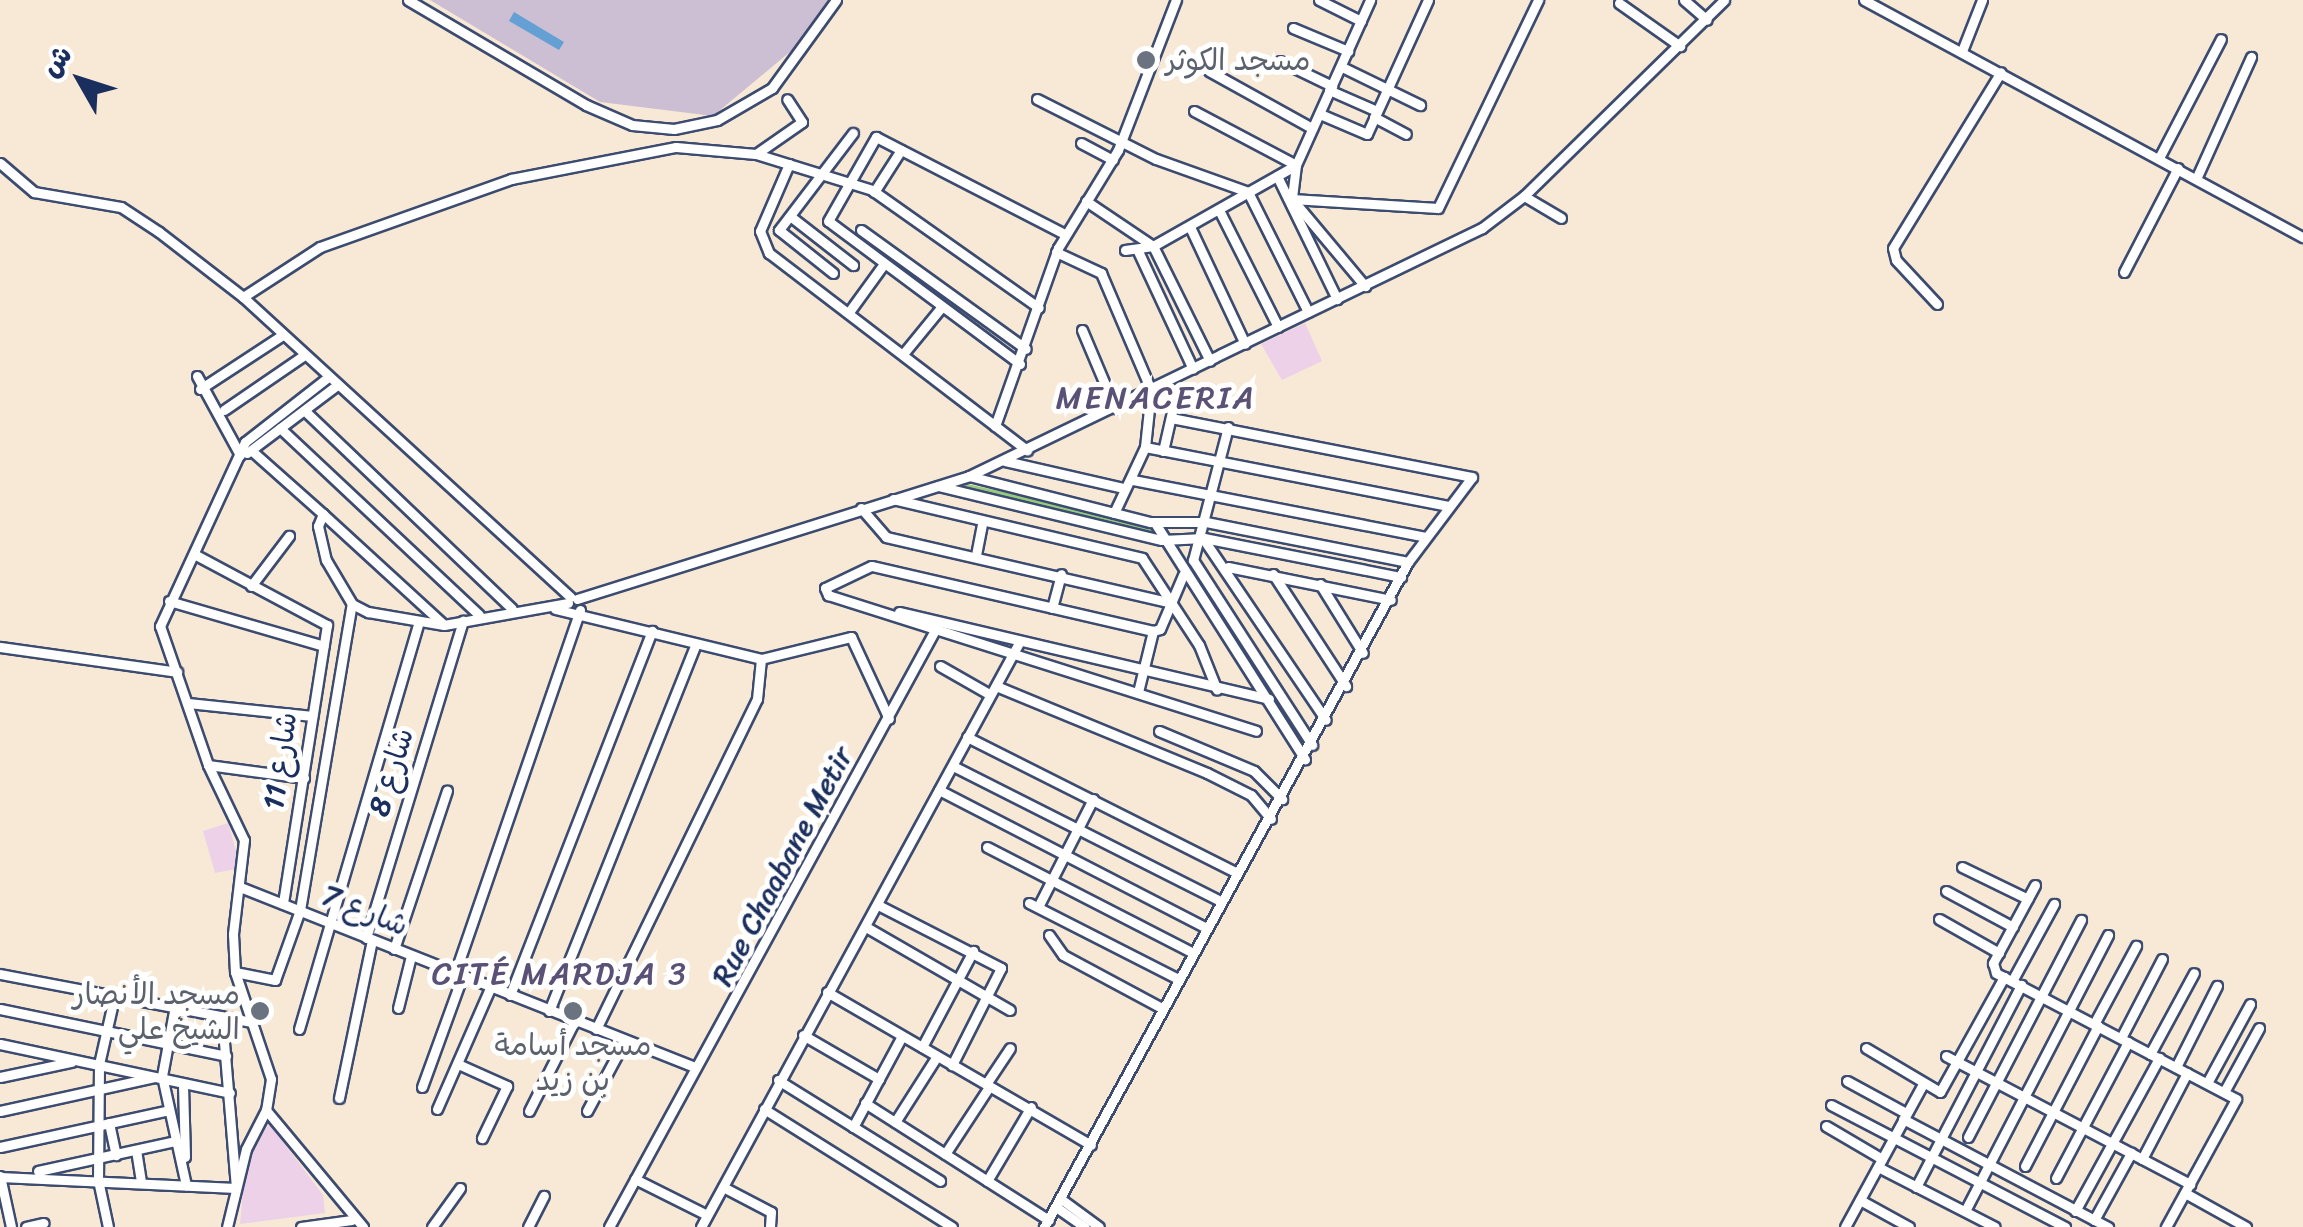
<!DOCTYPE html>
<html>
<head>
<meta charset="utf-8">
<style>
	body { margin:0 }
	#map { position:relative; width:2303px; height:1227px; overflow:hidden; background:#f7e9d5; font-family:Sriracha,"Playpen Sans Arabic",sans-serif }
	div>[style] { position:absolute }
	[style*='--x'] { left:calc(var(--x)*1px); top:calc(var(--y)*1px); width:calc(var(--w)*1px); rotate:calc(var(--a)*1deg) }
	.built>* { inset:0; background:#edd1e9 }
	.industrial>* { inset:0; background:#ccbfd4 }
	.green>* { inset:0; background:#95cb7c }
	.water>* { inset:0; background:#64a0d4 }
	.roads { filter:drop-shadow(2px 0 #3c4b70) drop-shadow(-2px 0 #3c4b70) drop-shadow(0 2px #3c4b70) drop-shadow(0 -2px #3c4b70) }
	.minor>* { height:9px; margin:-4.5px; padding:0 4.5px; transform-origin:4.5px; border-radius:4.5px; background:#fff }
	.dots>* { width:28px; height:28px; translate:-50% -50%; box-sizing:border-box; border:5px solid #fff; border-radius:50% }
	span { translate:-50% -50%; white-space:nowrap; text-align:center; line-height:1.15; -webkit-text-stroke:10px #fff; paint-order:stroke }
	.worship-label { font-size:30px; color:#5b616d }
	.left { translate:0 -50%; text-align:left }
	.right { translate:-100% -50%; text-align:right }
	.street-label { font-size:30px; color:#1b2f5e }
	.neighbourhood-label { font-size:32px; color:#5a5177; letter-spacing:2.5px }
	.north { position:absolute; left:30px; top:30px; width:100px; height:100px; -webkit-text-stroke:8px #fff; paint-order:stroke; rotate:309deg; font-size:28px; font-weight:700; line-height:40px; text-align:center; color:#1b2f5e }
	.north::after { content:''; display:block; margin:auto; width:35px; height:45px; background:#1b2f5e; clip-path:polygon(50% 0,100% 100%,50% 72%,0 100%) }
</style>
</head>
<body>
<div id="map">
	<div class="built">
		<div style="clip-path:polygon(1305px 323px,1322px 361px,1282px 380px,1261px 344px)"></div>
		<div style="clip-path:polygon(228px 823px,241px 868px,215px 873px,203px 831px)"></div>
		<div style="clip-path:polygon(269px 1123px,323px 1195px,325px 1213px,240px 1224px,246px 1161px)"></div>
	</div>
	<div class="industrial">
		<div style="clip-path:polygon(430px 0,828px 0,797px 46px,713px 116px,600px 102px)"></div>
	</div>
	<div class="green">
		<div style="clip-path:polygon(967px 484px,1149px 524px,1154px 535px,960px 489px)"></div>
	</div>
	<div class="water">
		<div style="clip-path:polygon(514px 12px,564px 42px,559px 50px,509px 21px)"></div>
	</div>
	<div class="roads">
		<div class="minor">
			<div style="--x:408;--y:0;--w:207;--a:30.5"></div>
			<div style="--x:586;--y:105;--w:50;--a:23.5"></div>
			<div style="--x:632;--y:125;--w:42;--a:5.4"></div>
			<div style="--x:674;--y:129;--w:44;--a:-11.8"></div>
			<div style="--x:717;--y:120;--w:64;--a:-30.2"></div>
			<div style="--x:772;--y:88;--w:109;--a:-54"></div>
			<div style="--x:1319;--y:0;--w:47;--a:26.6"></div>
			<div style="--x:1684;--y:0;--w:30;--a:41"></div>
			<div style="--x:1864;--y:0;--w:499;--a:28.4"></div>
			<div style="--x:1619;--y:3;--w:75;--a:35.2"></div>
			<div style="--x:1293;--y:28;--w:60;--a:22.7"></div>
			<div style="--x:1962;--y:51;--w:55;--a:-68.6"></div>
			<div style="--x:1280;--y:61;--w:58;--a:25.7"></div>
			<div style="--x:1342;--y:67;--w:87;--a:26"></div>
			<div style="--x:1209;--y:71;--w:118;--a:29"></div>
			<div style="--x:1329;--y:90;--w:52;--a:23.6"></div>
			<div style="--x:1037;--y:99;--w:133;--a:26.8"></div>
			<div style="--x:1156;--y:159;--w:98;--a:19.7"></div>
			<div style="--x:1248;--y:192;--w:134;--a:63.4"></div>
			<div style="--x:1194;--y:111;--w:115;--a:27.9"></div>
			<div style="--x:1296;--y:165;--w:181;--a:-65.8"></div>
			<div style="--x:1320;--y:114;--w:51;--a:23.1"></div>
			<div style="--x:1367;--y:134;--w:147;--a:-65.5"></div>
			<div style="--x:1374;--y:117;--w:36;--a:28"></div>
			<div style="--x:1081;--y:143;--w:36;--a:28"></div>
			<div style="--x:756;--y:154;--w:56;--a:-34.8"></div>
			<div style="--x:802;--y:122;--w:27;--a:-123"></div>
			<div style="--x:2159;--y:158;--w:134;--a:-62.5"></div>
			<div style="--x:0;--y:163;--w:45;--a:40.5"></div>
			<div style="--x:34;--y:192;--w:88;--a:9.8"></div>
			<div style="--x:121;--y:207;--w:45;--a:33.3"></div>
			<div style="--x:159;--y:232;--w:106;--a:37.7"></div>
			<div style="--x:243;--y:297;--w:444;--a:42.5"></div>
			<div style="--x:789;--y:164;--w:73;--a:113.4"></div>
			<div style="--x:760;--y:231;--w:24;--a:68"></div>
			<div style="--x:769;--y:253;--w:325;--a:37.4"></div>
			<div style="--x:1277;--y:176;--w:137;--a:64"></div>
			<div style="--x:2196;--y:179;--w:134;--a:-65.7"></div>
			<div style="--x:874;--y:192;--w:50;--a:-57.3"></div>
			<div style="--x:1524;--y:196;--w:43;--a:30.7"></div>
			<div style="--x:1292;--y:199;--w:146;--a:3.5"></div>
			<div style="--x:1438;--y:208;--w:231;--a:-64.3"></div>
			<div style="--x:1086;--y:201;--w:81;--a:33.9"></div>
			<div style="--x:1153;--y:246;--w:128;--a:63.6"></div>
			<div style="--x:1219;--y:210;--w:131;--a:63.2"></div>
			<div style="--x:790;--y:216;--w:80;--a:37.9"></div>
			<div style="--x:1190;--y:227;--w:129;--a:64.8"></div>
			<div style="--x:861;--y:230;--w:203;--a:35.8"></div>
			<div style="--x:1137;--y:249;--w:132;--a:65"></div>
			<div style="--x:1125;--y:250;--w:28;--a:-8"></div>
			<div style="--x:1153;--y:246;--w:164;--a:-29.5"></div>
			<div style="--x:1296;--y:165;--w:34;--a:97"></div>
			<div style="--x:1292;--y:199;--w:114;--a:50"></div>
			<div style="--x:1056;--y:252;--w:50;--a:25"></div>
			<div style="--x:1101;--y:273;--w:127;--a:66.9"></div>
			<div style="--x:1151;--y:390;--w:57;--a:96"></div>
			<div style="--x:2124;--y:272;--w:117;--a:-62.6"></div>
			<div style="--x:833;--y:273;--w:69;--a:-141.5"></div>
			<div style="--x:779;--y:230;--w:122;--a:-52.7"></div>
			<div style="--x:243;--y:297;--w:92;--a:-33"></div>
			<div style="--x:320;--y:247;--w:203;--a:-19.6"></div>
			<div style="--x:511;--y:179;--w:168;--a:-11"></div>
			<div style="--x:676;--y:147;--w:80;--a:5"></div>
			<div style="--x:756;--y:154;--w:121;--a:17.2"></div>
			<div style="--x:872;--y:190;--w:204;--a:35.2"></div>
			<div style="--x:1937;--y:304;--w:60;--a:-133"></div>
			<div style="--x:1896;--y:260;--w:12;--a:-104"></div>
			<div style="--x:1893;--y:248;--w:206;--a:-58.5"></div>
			<div style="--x:849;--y:312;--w:58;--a:-54.1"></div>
			<div style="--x:1082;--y:330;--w:85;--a:67.1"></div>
			<div style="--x:903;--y:354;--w:58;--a:-50.6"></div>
			<div style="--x:1020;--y:364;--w:239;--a:-143.3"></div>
			<div style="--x:828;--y:221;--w:97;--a:-60.3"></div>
			<div style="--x:876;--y:137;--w:212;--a:27.2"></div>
			<div style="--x:197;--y:376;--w:90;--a:61.4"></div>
			<div style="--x:327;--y:378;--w:104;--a:142"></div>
			<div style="--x:245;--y:442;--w:203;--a:114.8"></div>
			<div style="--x:160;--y:626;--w:147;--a:70.9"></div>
			<div style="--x:208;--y:765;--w:83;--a:64.4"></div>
			<div style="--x:244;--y:840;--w:95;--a:96.7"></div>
			<div style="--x:233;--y:934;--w:38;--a:87"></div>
			<div style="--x:235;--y:972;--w:113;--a:71.4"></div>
			<div style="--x:271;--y:1079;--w:31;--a:99"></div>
			<div style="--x:266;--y:1110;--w:152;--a:50.3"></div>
			<div style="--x:200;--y:389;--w:97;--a:-33.2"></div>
			<div style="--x:224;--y:410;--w:96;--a:-34.4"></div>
			<div style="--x:305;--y:411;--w:286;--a:43.7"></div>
			<div style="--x:995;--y:426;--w:189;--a:-70.5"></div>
			<div style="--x:1058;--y:248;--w:115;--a:-58.5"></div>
			<div style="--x:1118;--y:150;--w:161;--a:-68.9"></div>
			<div style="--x:1228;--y:427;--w:138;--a:104.7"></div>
			<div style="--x:1193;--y:560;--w:220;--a:57.2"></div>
			<div style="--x:280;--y:428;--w:273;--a:43.2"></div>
			<div style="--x:252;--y:451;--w:95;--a:41.6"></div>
			<div style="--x:323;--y:514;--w:13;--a:113"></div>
			<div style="--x:318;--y:526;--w:35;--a:77"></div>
			<div style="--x:326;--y:560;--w:51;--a:59.4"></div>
			<div style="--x:352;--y:604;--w:18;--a:27"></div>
			<div style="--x:368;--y:612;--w:77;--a:9.7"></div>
			<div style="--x:444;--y:625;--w:126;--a:-10.1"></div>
			<div style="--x:1163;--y:451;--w:49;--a:-77.1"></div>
			<div style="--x:1174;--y:403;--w:22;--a:-112"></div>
			<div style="--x:247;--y:453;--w:111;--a:-37"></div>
			<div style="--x:1005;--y:461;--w:122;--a:12.8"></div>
			<div style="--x:969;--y:476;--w:187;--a:14.3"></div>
			<div style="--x:1150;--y:522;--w:56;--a:0"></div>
			<div style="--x:1206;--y:522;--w:206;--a:11.2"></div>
			<div style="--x:1133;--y:480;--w:298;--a:11"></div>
			<div style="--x:938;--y:486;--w:230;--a:13.6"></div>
			<div style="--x:1162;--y:540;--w:42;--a:-2.7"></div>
			<div style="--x:1204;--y:538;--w:201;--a:11.2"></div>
			<div style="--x:893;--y:499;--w:256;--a:13.3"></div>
			<div style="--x:1142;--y:558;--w:104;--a:56.8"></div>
			<div style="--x:1199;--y:645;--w:48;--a:68.2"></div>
			<div style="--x:861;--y:508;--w:38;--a:49"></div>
			<div style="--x:886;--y:537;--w:293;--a:13"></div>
			<div style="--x:1114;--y:513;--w:73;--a:-64.8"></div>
			<div style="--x:1145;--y:447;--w:309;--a:11"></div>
			<div style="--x:323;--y:514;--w:164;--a:42.5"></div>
			<div style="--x:1155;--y:523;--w:280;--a:57.6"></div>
			<div style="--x:1204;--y:540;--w:217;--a:55.9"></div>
			<div style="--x:194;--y:554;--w:151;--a:28.1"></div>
			<div style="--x:327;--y:625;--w:282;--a:99"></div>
			<div style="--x:976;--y:555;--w:33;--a:-79"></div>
			<div style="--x:1228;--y:567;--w:166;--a:11.4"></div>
			<div style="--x:1273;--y:574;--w:134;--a:56.9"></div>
			<div style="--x:1320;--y:584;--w:81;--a:58.1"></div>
			<div style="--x:251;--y:586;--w:63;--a:-52.8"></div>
			<div style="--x:577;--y:599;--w:411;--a:-17.4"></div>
			<div style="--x:969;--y:476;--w:570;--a:-25.8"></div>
			<div style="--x:1482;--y:228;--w:53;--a:-37.3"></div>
			<div style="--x:1524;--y:196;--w:280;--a:-44.4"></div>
			<div style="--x:169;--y:601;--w:161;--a:16.2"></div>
			<div style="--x:1052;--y:608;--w:35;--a:-75"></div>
			<div style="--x:555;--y:609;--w:212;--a:13.6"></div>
			<div style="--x:761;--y:659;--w:93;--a:-13.7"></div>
			<div style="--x:851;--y:637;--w:90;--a:65.1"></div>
			<div style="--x:899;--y:612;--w:380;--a:13.2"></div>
			<div style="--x:1153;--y:631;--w:289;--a:-167"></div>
			<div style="--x:871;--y:566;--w:51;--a:154.4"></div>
			<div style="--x:825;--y:588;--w:8;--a:67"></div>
			<div style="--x:828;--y:595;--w:449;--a:17.6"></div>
			<div style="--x:0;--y:647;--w:179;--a:8"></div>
			<div style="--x:940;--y:666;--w:56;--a:29.7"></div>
			<div style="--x:996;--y:686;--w:228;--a:22.4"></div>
			<div style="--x:1207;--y:773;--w:49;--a:26.6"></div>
			<div style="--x:1251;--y:795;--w:31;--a:50"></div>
			<div style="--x:1138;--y:692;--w:63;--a:-76.2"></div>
			<div style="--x:1153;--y:631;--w:7;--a:-16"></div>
			<div style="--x:1160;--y:629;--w:59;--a:-66.9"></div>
			<div style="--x:188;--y:703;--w:125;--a:6"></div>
			<div style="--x:1159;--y:731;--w:103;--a:22.8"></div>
			<div style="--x:1254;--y:771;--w:40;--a:45"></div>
			<div style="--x:967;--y:737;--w:302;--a:26.7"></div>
			<div style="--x:208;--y:765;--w:97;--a:7.7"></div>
			<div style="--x:953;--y:766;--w:299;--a:26.8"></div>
			<div style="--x:939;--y:790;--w:301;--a:27.3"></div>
			<div style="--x:987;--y:847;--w:232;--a:27.2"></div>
			<div style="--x:1962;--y:867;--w:73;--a:25.9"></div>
			<div style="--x:2035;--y:885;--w:89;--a:118.3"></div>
			<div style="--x:1993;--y:963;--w:10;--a:73"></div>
			<div style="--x:1996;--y:973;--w:271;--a:27.7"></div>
			<div style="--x:2236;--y:1099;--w:146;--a:118.7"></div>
			<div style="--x:240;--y:887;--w:489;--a:21.6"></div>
			<div style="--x:1946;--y:891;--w:76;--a:28.2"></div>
			<div style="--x:1029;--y:903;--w:167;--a:27"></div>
			<div style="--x:1039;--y:905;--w:119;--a:-63"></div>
			<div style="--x:880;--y:906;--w:136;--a:27.1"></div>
			<div style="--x:1001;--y:968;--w:109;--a:116.8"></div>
			<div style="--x:1939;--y:919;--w:69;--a:29.5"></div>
			<div style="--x:866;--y:927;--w:166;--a:30"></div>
			<div style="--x:1049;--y:935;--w:24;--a:55"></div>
			<div style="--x:1063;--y:955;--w:112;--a:28.2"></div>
			<div style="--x:366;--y:938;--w:332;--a:-73"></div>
			<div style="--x:394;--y:949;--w:167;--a:-71.5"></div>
			<div style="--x:235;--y:972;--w:41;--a:11.3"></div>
			<div style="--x:275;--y:980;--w:74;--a:-70.3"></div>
			<div style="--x:300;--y:910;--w:310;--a:-80.4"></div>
			<div style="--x:455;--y:973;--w:384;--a:-71"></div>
			<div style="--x:0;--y:974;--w:257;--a:10.8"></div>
			<div style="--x:2012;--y:981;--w:88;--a:-61.4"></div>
			<div style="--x:827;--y:992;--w:305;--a:30.1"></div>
			<div style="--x:177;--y:995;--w:82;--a:100.5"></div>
			<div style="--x:162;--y:1076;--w:112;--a:77.6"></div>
			<div style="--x:510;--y:995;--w:391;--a:-68.7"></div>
			<div style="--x:398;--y:1008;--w:54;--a:-76"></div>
			<div style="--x:0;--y:1009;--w:231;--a:11.7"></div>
			<div style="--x:549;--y:1011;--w:395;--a:-68.2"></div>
			<div style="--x:2094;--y:1024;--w:89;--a:-61.7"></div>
			<div style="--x:299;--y:1029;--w:421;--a:-73.6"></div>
			<div style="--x:596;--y:1029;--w:367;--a:-64"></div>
			<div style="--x:757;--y:699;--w:40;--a:-84.3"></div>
			<div style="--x:803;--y:1035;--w:88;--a:30.1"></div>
			<div style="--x:2121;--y:1038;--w:89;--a:-62.6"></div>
			<div style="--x:0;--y:1044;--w:235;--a:12"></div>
			<div style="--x:922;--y:1047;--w:109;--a:-62"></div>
			<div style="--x:1866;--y:1048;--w:86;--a:30.7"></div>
			<div style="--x:1940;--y:1092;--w:132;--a:-60.9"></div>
			<div style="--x:2150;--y:1054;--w:92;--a:-61.5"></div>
			<div style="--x:1946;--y:1056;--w:276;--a:27.7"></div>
			<div style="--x:458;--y:1064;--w:54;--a:24.2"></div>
			<div style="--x:507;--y:1086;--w:58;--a:115.7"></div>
			<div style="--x:2176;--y:1067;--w:91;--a:-63.2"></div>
			<div style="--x:0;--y:1077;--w:73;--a:-11.9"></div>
			<div style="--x:778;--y:1080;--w:191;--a:31.9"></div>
			<div style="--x:1847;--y:1081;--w:67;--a:28.5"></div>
			<div style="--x:2207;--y:1083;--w:90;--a:-61.4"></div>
			<div style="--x:986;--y:1084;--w:43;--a:-56.3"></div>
			<div style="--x:183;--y:1085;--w:72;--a:88.4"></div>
			<div style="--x:422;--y:1087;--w:117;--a:-70"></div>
			<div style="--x:2224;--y:1092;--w:73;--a:-61.3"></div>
			<div style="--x:339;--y:1098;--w:161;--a:-78.2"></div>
			<div style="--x:865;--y:1103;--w:218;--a:32.5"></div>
			<div style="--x:1831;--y:1105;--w:264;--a:27.5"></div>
			<div style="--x:437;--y:1109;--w:132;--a:-66.3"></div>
			<div style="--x:764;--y:1109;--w:222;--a:32.1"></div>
			<div style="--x:0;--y:1111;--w:158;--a:-12.4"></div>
			<div style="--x:529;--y:1111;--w:100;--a:-63.2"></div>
			<div style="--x:587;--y:1111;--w:78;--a:-61.8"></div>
			<div style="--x:1903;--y:1119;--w:232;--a:27.8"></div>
			<div style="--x:895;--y:1122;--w:78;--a:-57.5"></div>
			<div style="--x:109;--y:1123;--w:33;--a:78"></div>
			<div style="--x:1826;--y:1126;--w:65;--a:30.5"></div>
			<div style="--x:853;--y:1127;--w:103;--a:-61.7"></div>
			<div style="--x:1968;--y:1137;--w:245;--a:-62.5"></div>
			<div style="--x:0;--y:1147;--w:173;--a:-12.3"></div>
			<div style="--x:136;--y:1150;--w:32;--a:81"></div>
			<div style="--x:945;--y:1154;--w:80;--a:-56.7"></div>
			<div style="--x:2142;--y:1159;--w:97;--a:-62.4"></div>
			<div style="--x:2025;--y:1166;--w:158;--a:-62.5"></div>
			<div style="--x:1878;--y:1167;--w:131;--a:27.1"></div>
			<div style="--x:38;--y:1171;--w:141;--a:-12.3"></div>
			<div style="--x:0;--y:1176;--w:52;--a:77.8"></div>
			<div style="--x:0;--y:1177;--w:236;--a:2.7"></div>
			<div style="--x:236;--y:1188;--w:172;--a:-94.7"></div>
			<div style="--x:2056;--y:1178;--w:154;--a:-62.1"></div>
			<div style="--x:635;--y:1179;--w:80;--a:26.6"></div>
			<div style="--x:987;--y:1181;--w:86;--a:-59.3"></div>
			<div style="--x:723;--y:1187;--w:54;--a:27.5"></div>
			<div style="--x:771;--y:1212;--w:15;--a:94"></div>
			<div style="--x:1916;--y:1187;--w:228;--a:-62.5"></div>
			<div style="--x:2185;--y:1193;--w:70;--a:29.1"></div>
			<div style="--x:1061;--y:1199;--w:47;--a:36.4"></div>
			<div style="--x:1860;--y:1200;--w:56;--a:28.9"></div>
			<div style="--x:1056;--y:1207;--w:35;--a:35"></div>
			<div style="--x:1965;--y:1211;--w:311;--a:-62.6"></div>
			<div style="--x:2075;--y:1211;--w:175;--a:-61.2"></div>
			<div style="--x:2094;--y:1220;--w:77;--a:-61.1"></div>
			<div style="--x:26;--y:1227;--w:18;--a:-13"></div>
			<div style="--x:108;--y:1227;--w:48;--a:-102"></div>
			<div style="--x:98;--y:1180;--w:116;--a:-89.5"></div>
			<div style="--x:99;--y:1064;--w:68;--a:-77.2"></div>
			<div style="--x:227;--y:1227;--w:80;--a:-76.3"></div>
			<div style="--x:246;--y:1149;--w:44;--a:-62.9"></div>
			<div style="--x:301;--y:1227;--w:51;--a:-7.8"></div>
			<div style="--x:432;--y:1227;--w:48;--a:-54.3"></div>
			<div style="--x:528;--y:1227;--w:35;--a:-63"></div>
			<div style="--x:609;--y:1227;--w:680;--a:-61.36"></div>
			<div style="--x:701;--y:1227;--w:667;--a:-61.44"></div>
			<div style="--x:1044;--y:1227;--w:758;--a:-61.31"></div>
			<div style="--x:1408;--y:562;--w:106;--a:-53"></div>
			<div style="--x:1472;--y:477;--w:306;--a:-168.9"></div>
			<div style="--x:1845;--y:1227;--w:161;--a:-61.4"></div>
		</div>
	</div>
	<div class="dots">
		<div style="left:1146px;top:60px;background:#6b7280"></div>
		<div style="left:260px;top:1011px;background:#6b7280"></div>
		<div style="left:573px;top:1011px;background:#6b7280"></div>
	</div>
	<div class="worship-label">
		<span class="left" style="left:1166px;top:60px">مسجد الكوثر</span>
		<span class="right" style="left:240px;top:1011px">مسجد الأنصار<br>الشيخ علي</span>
		<span style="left:573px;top:1062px">مسجد أسامة<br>بن زيد</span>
	</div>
	<div class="street-label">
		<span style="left:280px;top:761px;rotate:-82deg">شارع 11</span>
		<span style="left:391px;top:772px;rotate:-73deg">شارع 8</span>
		<span style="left:782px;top:866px;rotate:-62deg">Rue Chaabane Metir</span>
		<span style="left:365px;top:910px;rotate:22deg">شارع 7</span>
	</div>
	<div class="neighbourhood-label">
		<span style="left:1156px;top:398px">MENACERIA</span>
		<span style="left:560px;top:974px">CITÉ MARDJA 3</span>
	</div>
	<div class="north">ش</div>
</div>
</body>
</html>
